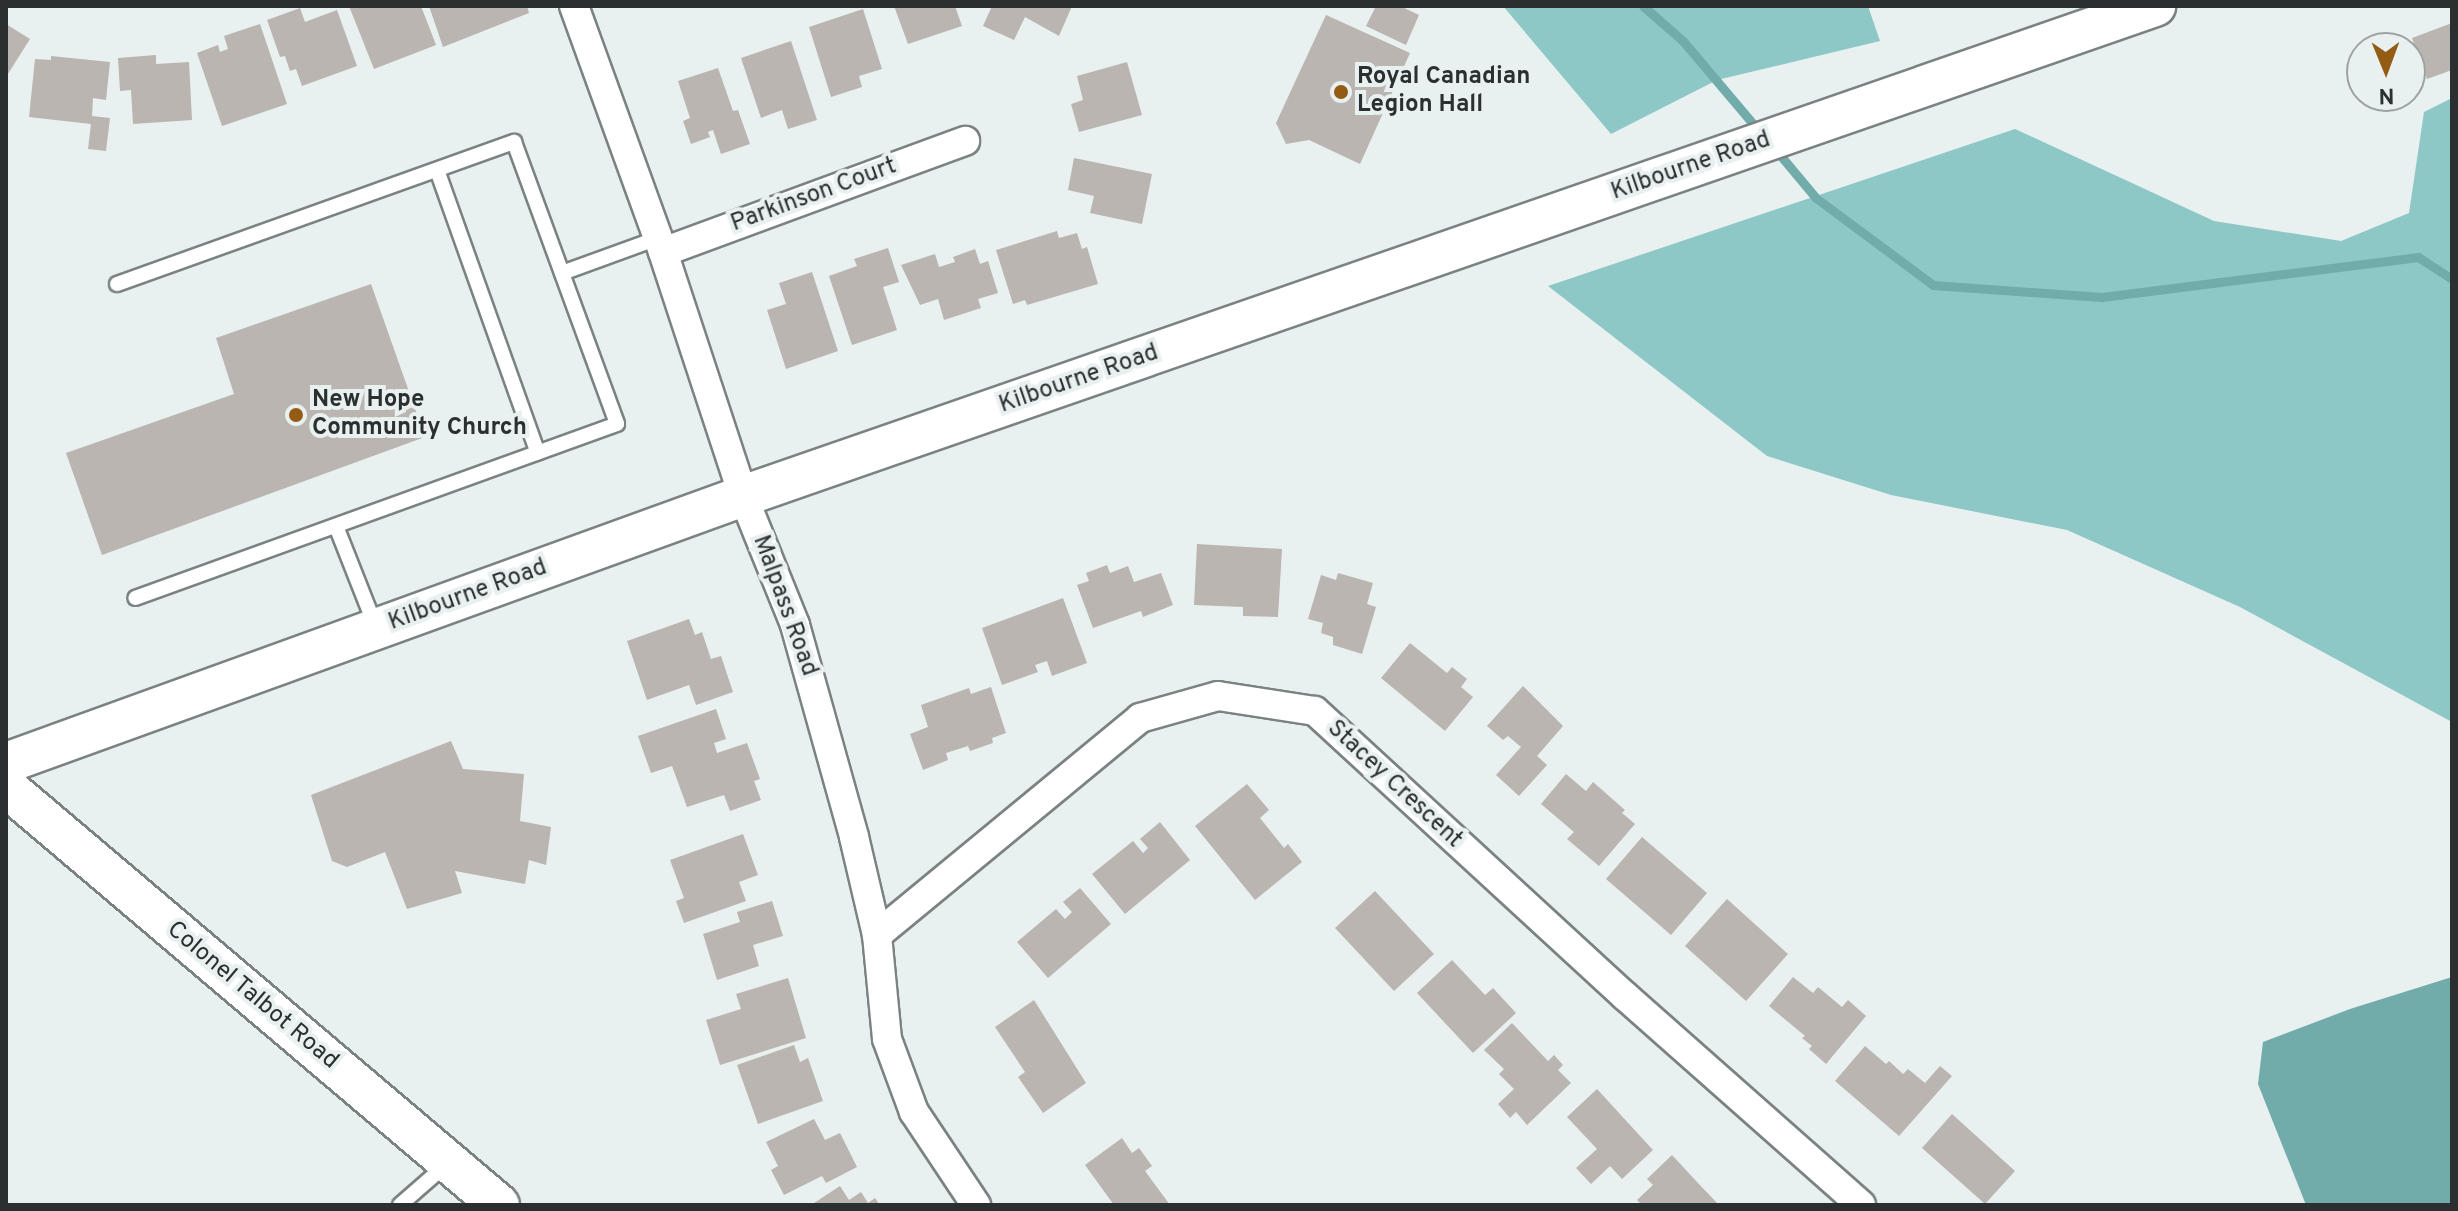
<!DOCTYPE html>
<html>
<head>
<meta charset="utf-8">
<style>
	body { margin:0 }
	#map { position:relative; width:2458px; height:1211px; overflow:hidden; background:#e8f0f0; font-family:Overpass,sans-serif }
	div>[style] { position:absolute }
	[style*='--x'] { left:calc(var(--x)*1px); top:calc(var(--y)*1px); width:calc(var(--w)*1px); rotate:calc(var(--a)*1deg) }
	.forest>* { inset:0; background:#8dc8c7 }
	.water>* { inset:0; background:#71abaa }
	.stream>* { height:9px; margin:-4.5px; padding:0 4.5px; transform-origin:4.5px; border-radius:4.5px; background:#71abaa }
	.building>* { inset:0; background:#bab5b0 }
	.roads { filter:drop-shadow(2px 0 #7b8282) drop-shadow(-2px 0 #7b8282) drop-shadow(0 2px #7b8282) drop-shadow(0 -2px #7b8282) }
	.lane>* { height:14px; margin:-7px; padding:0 7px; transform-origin:7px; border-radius:7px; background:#fff }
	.street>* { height:28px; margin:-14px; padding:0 14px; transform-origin:14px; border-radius:14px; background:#fff }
	.secondary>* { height:40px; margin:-20px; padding:0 20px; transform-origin:20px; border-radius:20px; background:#fff }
	.dots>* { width:22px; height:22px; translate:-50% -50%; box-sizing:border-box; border:4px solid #e8f0f0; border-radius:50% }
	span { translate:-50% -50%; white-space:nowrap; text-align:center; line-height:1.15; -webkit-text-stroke:8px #e8f0f0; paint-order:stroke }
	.poi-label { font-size:24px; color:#2c2f2f; font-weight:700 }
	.left { translate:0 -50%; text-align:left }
	.street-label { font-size:24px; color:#2c2f2f }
	.frame { position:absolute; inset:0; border:8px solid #2c2f2f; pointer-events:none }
	.north { position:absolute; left:2346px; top:32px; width:80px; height:80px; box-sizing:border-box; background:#e8f0f0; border:2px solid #9da3a3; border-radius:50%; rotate:179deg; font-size:22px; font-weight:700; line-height:32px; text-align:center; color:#2c2f2f }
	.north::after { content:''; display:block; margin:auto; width:28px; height:36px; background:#935b14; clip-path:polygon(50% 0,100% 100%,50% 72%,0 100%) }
</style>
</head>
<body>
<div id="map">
	<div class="forest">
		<div style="clip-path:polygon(1503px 6px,1868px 6px,1880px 41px,1717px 80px,1611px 134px)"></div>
		<div style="clip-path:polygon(2452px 98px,2452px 722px,2240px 607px,2067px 530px,1891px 495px,1767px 456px,1548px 286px,2015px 129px,2214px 221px,2341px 241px,2409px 213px,2424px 112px)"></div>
	</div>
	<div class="water">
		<div style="clip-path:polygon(2452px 977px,2452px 1205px,2306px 1205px,2258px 1084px,2263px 1042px,2350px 1009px)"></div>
	</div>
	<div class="stream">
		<div style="--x:1643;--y:6;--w:53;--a:41.2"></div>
		<div style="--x:1683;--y:41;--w:119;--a:49.8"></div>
		<div style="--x:1775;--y:149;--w:64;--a:50.1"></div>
		<div style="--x:1816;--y:198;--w:146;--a:36.6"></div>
		<div style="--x:1933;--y:285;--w:169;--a:4.1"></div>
		<div style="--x:2102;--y:297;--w:319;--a:-7.2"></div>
		<div style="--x:2418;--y:257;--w:40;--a:32.9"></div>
	</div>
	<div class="building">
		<div style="clip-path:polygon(349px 6px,421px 6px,436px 45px,374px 69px)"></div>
		<div style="clip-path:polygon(429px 6px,527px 6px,529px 13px,443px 47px)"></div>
		<div style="clip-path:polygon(894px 6px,955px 6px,962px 26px,908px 44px)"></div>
		<div style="clip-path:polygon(992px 6px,1072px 6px,1059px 36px,1025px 17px,1014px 40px,983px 26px)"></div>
		<div style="clip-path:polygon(1376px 6px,1400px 6px,1419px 15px,1406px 45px,1366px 26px)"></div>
		<div style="clip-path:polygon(300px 8px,305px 22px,337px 10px,357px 66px,302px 86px,296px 69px,290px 71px,285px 56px,280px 57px,267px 20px)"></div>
		<div style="clip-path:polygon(863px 9px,882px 69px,859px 76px,862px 87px,831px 97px,809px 27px)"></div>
		<div style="clip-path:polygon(1326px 15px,1410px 53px,1360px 164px,1309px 140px,1286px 144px,1276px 123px)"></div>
		<div style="clip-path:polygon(2452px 23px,2452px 70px,2427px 79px,2412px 38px)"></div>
		<div style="clip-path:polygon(6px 24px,30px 39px,6px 77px)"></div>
		<div style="clip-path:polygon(260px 24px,287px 104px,222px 126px,197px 53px,218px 45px,220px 52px,228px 49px,224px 36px)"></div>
		<div style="clip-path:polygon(791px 41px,817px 120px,788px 129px,782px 110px,761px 118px,741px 58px)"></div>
		<div style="clip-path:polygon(156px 55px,156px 64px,189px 62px,192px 120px,133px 124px,131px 90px,120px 91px,118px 58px)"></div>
		<div style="clip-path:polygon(51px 56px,110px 62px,106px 100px,93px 98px,92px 116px,110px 118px,106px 151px,88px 149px,91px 124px,29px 117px,35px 59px,51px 60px)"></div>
		<div style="clip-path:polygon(1127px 62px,1142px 115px,1079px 132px,1071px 104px,1083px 100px,1077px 76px)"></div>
		<div style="clip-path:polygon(718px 68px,733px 111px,738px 110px,750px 144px,721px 154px,713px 130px,708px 132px,710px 137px,691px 144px,683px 121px,690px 118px,678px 81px)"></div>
		<div style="clip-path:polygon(1074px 158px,1152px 174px,1142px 224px,1090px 213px,1094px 196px,1068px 190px)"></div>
		<div style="clip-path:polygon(1057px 231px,1059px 238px,1077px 233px,1082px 249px,1087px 247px,1098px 284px,1027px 305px,1025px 300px,1013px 304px,996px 250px)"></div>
		<div style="clip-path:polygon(888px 248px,899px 282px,883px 287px,897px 330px,852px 345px,829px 276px,857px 266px,854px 259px)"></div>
		<div style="clip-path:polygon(975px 249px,980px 264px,988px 261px,998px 293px,978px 299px,981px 308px,944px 320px,938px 299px,920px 305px,901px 265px,935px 254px,939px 267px,955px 262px,953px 257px)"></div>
		<div style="clip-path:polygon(812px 272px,838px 351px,786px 369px,767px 310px,786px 304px,779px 283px)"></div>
		<div style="clip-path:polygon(371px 284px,425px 437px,102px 555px,66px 453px,234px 394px,216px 338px)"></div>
		<div style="clip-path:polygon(1197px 544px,1282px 549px,1278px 617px,1243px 616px,1243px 607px,1194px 605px)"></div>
		<div style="clip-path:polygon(1107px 565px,1110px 573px,1128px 566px,1134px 582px,1161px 573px,1173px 605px,1143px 617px,1141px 611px,1093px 628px,1077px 585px,1089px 581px,1086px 573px)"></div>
		<div style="clip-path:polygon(1338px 573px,1373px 583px,1367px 604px,1376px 607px,1362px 654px,1333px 645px,1333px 637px,1321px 633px,1323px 623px,1308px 619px,1321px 575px,1336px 580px)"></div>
		<div style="clip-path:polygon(1063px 598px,1087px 663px,1052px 676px,1047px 661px,1035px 665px,1038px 672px,1002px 685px,982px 628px)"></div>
		<div style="clip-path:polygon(689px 619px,695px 635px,702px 632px,711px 659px,721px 656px,733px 692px,696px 705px,689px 685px,647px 700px,627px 641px)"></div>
		<div style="clip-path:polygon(1410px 643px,1447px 673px,1452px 667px,1467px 679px,1461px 687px,1473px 697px,1445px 731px,1381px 678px)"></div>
		<div style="clip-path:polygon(1523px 686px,1563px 726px,1537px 756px,1547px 765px,1519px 796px,1496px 775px,1521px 747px,1508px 736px,1503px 740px,1487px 726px)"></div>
		<div style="clip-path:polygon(991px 687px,1006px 733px,992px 738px,993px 743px,970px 751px,968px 746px,946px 753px,948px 760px,923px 770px,910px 734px,928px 727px,921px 705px,969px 688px,971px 694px)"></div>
		<div style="clip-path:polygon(716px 709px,726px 739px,714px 743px,717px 753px,747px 743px,760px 779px,754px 781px,761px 800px,730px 811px,724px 795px,687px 807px,672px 766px,651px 773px,638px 736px)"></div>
		<div style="clip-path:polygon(451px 741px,463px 769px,524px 774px,520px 821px,551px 827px,546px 865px,529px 860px,525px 884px,455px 871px,462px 893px,407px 909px,385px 852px,347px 867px,332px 861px,311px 795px)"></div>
		<div style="clip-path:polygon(1566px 774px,1586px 791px,1593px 782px,1625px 810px,1622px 813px,1635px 824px,1599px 866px,1567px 839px,1574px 832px,1541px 804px)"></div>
		<div style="clip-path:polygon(1247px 784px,1269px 810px,1260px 818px,1284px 848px,1288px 844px,1302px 862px,1255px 900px,1195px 826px)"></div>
		<div style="clip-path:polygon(1160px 822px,1190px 860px,1125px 914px,1092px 874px,1133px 841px,1143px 853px,1148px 848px,1140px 839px)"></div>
		<div style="clip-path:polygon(743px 834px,758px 875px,739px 882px,746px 901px,684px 923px,676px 901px,684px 898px,670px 860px)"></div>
		<div style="clip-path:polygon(1642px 837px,1707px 893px,1671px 935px,1606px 879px)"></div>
		<div style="clip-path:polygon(1080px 888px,1111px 924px,1048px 978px,1017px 942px,1056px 909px,1065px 919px,1072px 912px,1063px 902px)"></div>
		<div style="clip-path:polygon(1375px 891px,1434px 954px,1394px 991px,1335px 928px)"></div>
		<div style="clip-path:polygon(1727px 899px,1788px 954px,1746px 1001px,1685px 946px)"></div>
		<div style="clip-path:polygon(772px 901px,783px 936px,753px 945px,759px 966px,717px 980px,703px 934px,740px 922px,737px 912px)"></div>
		<div style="clip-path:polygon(1452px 960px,1485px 995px,1493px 988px,1516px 1013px,1473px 1053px,1417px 993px)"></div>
		<div style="clip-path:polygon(1793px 977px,1813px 993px,1818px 987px,1842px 1007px,1848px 1000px,1866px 1016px,1826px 1064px,1809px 1049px,1812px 1046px,1802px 1038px,1805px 1036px,1769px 1006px)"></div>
		<div style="clip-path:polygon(788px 978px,806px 1038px,720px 1065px,706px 1020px,741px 1009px,736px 994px)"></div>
		<div style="clip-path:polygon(1034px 1000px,1086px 1083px,1043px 1113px,1018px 1077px,1025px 1072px,995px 1027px)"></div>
		<div style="clip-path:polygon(1512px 1023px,1548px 1061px,1554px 1055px,1563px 1065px,1558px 1070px,1571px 1083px,1527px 1125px,1516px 1112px,1510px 1118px,1498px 1104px,1514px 1089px,1499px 1074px,1504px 1069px,1484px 1050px)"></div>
		<div style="clip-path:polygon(794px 1045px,800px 1062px,808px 1058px,823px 1101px,758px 1124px,737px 1065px)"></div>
		<div style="clip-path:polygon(1865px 1046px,1886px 1064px,1889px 1061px,1903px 1074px,1908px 1069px,1925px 1083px,1940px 1066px,1952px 1076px,1899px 1136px,1835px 1081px)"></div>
		<div style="clip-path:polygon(1597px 1089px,1653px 1150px,1622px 1179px,1610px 1166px,1591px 1184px,1576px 1168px,1597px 1149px,1567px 1117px)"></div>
		<div style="clip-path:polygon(1952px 1114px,2015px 1171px,1985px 1204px,1922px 1148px)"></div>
		<div style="clip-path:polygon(814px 1119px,825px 1140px,840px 1133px,857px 1167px,826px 1183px,822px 1176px,784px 1195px,771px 1170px,778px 1166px,766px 1142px)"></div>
		<div style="clip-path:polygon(1122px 1138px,1132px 1153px,1139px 1148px,1152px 1166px,1145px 1171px,1170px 1205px,1114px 1205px,1085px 1165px)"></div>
		<div style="clip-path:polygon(1672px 1155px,1697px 1182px,1719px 1205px,1642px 1205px,1637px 1200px,1653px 1185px,1647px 1179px)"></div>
		<div style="clip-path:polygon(840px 1186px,849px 1200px,861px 1192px,868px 1203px,875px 1198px,880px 1205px,811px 1205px)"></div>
	</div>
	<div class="roads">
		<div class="lane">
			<div style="--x:437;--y:170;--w:300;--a:70.4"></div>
			<div style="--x:562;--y:273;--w:102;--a:-20"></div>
			<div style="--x:117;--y:284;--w:422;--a:-19.7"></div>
			<div style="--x:514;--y:142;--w:300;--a:69.9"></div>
			<div style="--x:617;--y:424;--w:512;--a:160.15"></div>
			<div style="--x:336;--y:526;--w:106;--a:68.5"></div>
			<div style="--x:400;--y:1205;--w:64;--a:-41.2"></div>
		</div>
		<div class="street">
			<div style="--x:574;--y:6;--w:262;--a:70.1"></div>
			<div style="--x:663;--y:252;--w:257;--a:71.8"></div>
			<div style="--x:743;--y:496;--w:139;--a:68"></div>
			<div style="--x:795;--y:625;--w:220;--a:74.4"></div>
			<div style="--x:854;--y:837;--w:101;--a:76.8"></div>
			<div style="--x:877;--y:935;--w:104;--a:84.5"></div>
			<div style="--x:887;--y:1039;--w:78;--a:69.7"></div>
			<div style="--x:914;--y:1112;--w:112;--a:56.3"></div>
			<div style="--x:663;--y:252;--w:322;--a:-20.2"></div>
			<div style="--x:877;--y:935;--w:341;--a:-39.5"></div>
			<div style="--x:1140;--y:718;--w:81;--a:-15.8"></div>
			<div style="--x:1218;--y:696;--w:98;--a:8.8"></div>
			<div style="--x:1315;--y:711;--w:421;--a:42.6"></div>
			<div style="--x:1625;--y:996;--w:315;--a:41.5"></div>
		</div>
		<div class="secondary">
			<div style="--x:6;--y:763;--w:784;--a:-19.91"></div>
			<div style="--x:743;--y:496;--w:1495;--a:-19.14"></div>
			<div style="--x:6;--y:787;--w:646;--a:40.29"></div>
		</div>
	</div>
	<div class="dots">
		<div style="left:1341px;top:92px;background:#935b14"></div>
		<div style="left:296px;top:415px;background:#935b14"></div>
	</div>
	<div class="poi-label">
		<span class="left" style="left:1357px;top:92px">Royal Canadian<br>Legion Hall</span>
		<span class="left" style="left:312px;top:415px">New Hope<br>Community Church</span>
	</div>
	<div class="street-label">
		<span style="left:1691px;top:167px;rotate:-19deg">Kilbourne Road</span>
		<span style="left:814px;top:196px;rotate:-20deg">Parkinson Court</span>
		<span style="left:1079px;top:380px;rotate:-19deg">Kilbourne Road</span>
		<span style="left:468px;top:596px;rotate:-20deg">Kilbourne Road</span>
		<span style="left:784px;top:606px;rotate:70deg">Malpass Road</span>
		<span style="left:1394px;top:785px;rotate:43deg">Stacey Crescent</span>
		<span style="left:252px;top:996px;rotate:40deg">Colonel Talbot Road</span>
	</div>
	<div class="frame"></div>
	<div class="north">N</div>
</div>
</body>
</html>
